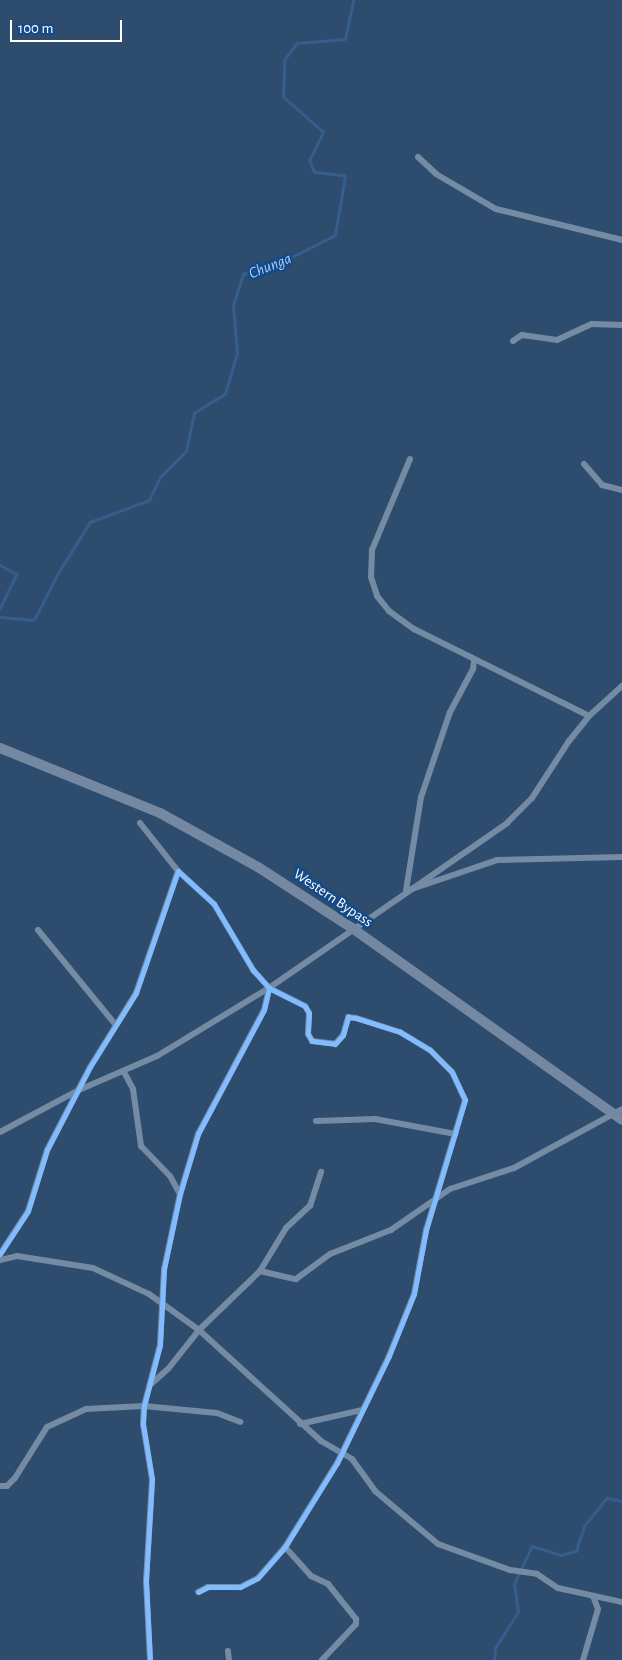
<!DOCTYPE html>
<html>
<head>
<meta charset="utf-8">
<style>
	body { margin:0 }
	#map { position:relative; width:622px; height:1660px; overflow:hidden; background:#2e4c6e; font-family:"Alegreya Sans",sans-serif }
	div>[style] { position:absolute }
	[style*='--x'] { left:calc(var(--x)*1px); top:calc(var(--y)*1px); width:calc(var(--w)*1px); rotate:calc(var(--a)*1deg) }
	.stream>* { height:2.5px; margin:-1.25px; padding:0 1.25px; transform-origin:1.25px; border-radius:1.25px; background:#365e8c }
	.minor>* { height:6px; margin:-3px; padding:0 3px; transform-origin:3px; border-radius:3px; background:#758ba4 }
	.primary>* { height:10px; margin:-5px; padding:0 5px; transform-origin:5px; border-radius:5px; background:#7488a1 }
	.cycleway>* { height:5px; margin:-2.5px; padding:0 2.5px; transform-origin:2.5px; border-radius:2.5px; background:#80bcff }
	span { translate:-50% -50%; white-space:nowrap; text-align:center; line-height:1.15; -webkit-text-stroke:5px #134a89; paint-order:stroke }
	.street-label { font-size:15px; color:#fff }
	.water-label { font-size:16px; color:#a5cdf7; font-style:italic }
	.scale { position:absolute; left:10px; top:20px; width:112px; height:22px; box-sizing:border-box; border:2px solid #fff; border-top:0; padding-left:6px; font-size:15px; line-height:18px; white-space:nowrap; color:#fff; -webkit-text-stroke:4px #134a89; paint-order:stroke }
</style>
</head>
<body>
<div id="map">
	<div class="stream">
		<div style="--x:0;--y:565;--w:19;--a:28"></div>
		<div style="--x:17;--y:574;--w:39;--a:116"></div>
		<div style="--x:0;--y:617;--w:34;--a:5"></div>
		<div style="--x:34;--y:620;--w:53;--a:-62.9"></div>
		<div style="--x:58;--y:573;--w:60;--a:-57.9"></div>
		<div style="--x:90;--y:522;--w:63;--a:-20.4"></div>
		<div style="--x:149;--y:500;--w:25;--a:-64"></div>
		<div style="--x:160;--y:477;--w:37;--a:-45"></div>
		<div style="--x:186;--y:451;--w:39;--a:-78"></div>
		<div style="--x:194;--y:413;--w:36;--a:-32"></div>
		<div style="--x:225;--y:394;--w:43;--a:-73.7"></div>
		<div style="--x:237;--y:353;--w:48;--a:-94.8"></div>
		<div style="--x:233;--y:305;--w:33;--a:-72"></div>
		<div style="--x:243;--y:274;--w:47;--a:-18.4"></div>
		<div style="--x:288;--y:259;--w:53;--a:-27.1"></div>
		<div style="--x:335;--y:235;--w:60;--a:-80.4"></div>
		<div style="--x:345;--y:176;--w:31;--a:-173"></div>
		<div style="--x:314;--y:172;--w:12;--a:-114"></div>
		<div style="--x:309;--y:161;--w:32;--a:-64"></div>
		<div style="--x:323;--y:132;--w:53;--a:-138.8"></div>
		<div style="--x:283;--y:97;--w:37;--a:-88"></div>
		<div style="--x:284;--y:60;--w:21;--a:-53"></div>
		<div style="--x:297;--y:43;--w:48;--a:-4.8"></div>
		<div style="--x:345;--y:39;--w:40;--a:-78"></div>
		<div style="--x:494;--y:1660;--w:12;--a:-85"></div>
		<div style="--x:495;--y:1648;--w:43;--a:-57.4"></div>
		<div style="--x:518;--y:1612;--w:28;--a:-98"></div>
		<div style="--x:514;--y:1584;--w:42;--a:-64.7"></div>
		<div style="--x:532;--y:1546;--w:30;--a:17"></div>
		<div style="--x:561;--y:1555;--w:16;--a:-15"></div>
		<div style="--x:576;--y:1551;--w:26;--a:-72"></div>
		<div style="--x:584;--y:1526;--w:36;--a:-51"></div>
		<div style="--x:607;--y:1498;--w:15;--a:11"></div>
	</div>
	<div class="minor">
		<div style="--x:418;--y:157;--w:25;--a:43"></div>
		<div style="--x:436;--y:174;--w:69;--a:30.3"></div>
		<div style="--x:496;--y:209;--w:130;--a:13.8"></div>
		<div style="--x:513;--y:341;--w:11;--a:-34"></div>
		<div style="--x:522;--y:335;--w:35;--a:8"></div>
		<div style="--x:557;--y:340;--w:38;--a:-25"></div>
		<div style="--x:592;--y:324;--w:30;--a:2"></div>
		<div style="--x:410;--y:459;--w:99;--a:112.7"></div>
		<div style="--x:372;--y:550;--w:27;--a:92"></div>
		<div style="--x:371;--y:577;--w:20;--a:72"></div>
		<div style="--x:377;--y:596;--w:19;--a:51"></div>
		<div style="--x:389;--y:611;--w:31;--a:36"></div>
		<div style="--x:414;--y:629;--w:195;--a:26.4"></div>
		<div style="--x:584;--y:464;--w:28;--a:49"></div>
		<div style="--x:602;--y:485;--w:21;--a:14"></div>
		<div style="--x:474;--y:661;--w:8;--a:97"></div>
		<div style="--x:473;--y:669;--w:49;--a:118.1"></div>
		<div style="--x:450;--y:712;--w:90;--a:108.8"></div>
		<div style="--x:421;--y:797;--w:95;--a:99.1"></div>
		<div style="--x:406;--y:891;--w:96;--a:-18.8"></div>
		<div style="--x:497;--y:860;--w:125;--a:-1.4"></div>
		<div style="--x:140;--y:823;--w:61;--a:51.6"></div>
		<div style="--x:38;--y:930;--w:122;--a:50.7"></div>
		<div style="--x:124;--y:1072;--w:19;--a:62"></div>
		<div style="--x:133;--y:1089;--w:58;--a:82"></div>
		<div style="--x:141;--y:1146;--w:42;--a:46"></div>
		<div style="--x:170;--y:1176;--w:21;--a:61"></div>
		<div style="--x:316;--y:1121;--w:59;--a:-1.9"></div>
		<div style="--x:375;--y:1119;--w:82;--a:10.5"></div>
		<div style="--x:0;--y:1132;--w:89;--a:-28"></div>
		<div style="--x:79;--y:1090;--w:85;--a:-23.6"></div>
		<div style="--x:157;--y:1056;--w:131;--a:-31.3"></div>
		<div style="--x:269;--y:988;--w:290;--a:-34.7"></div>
		<div style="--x:507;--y:823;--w:35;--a:-45"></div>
		<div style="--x:532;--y:798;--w:68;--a:-57"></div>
		<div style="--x:569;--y:741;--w:32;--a:-51"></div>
		<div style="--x:589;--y:716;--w:45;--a:-42.3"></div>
		<div style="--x:0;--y:1254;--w:51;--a:-56.9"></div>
		<div style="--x:28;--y:1211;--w:64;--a:-72.7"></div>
		<div style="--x:47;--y:1150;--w:93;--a:-62.6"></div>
		<div style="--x:90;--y:1067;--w:87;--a:-58.1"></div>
		<div style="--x:136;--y:993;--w:129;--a:-71"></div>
		<div style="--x:178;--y:871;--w:49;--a:42.5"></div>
		<div style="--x:214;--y:904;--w:77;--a:59.4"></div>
		<div style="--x:253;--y:970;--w:24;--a:48"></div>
		<div style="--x:269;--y:988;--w:40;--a:26.6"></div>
		<div style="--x:305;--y:1006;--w:8;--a:60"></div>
		<div style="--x:309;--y:1013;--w:21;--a:93"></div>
		<div style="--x:308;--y:1034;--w:8;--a:60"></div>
		<div style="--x:312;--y:1041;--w:23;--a:7"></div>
		<div style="--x:335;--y:1044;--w:12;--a:-48"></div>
		<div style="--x:343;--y:1035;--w:19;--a:-74"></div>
		<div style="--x:348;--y:1017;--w:8;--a:7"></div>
		<div style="--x:356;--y:1018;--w:46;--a:17.7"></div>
		<div style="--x:400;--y:1032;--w:35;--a:31"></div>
		<div style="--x:430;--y:1050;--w:31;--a:45"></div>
		<div style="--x:452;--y:1072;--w:31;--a:65"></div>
		<div style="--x:465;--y:1100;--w:136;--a:106.7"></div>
		<div style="--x:426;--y:1230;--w:65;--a:100.6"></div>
		<div style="--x:414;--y:1294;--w:67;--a:112"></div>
		<div style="--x:389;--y:1356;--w:119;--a:115.9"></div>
		<div style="--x:337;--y:1463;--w:99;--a:121.8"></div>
		<div style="--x:285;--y:1547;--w:41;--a:131.1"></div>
		<div style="--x:258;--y:1578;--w:20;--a:153"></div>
		<div style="--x:240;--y:1587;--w:32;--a:180"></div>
		<div style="--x:208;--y:1587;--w:11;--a:153"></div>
		<div style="--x:0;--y:1260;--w:17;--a:-13"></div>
		<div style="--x:17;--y:1256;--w:77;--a:9"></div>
		<div style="--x:93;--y:1268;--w:62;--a:24.9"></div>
		<div style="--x:149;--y:1294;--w:62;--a:35.8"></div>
		<div style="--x:199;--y:1330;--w:165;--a:42.3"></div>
		<div style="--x:321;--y:1441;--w:36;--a:30"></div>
		<div style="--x:352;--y:1459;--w:39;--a:54"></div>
		<div style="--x:375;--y:1491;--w:82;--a:40.1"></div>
		<div style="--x:438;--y:1544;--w:77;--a:19.9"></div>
		<div style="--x:510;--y:1570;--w:27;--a:8"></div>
		<div style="--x:537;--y:1574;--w:25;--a:34"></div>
		<div style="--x:558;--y:1588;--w:66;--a:12.3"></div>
		<div style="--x:260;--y:1271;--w:50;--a:-58.8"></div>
		<div style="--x:286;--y:1228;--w:33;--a:-43"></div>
		<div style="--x:310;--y:1206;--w:36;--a:-72"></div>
		<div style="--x:150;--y:1385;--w:24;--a:-42"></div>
		<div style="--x:168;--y:1369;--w:50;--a:-51.5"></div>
		<div style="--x:199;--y:1330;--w:85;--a:-44"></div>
		<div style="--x:260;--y:1271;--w:37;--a:13"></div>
		<div style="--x:296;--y:1279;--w:42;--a:-36.3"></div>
		<div style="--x:330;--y:1254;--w:66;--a:-21.5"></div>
		<div style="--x:391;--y:1230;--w:72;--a:-34.8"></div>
		<div style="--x:450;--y:1189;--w:67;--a:-18.2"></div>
		<div style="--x:514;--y:1168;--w:123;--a:-28.6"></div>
		<div style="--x:300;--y:1424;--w:64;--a:-12.7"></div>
		<div style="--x:0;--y:1486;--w:7;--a:0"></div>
		<div style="--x:7;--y:1486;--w:11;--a:-45"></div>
		<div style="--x:15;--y:1478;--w:60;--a:-57.9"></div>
		<div style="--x:47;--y:1427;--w:43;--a:-24.8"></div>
		<div style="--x:86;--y:1409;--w:58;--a:-3"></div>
		<div style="--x:144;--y:1406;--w:73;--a:5.5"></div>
		<div style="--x:217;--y:1413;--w:25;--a:21"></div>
		<div style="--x:285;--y:1547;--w:39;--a:48"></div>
		<div style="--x:311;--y:1576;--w:19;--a:25"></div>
		<div style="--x:328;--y:1584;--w:45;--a:51.3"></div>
		<div style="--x:356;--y:1619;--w:5;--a:90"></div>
		<div style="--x:356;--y:1624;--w:50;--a:133.4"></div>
		<div style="--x:228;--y:1651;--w:9;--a:84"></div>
		<div style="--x:150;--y:1660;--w:79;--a:-92.9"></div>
		<div style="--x:146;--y:1581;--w:102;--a:-86.6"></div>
		<div style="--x:152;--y:1479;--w:56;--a:-99.3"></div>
		<div style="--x:143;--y:1424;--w:18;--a:-87"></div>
		<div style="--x:144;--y:1406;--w:63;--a:-75.3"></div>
		<div style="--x:160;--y:1345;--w:76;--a:-87"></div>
		<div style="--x:164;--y:1269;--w:77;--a:-78"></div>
		<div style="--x:180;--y:1194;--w:63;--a:-73.3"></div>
		<div style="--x:198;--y:1134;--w:140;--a:-62"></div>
		<div style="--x:264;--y:1010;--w:23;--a:-77"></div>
		<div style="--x:583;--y:1660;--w:53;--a:-73.6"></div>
		<div style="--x:598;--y:1609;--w:14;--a:-111"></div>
	</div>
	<div class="primary">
		<div style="--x:0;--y:748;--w:173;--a:22.1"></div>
		<div style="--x:160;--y:813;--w:112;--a:28.9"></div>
		<div style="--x:258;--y:867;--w:112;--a:33"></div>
		<div style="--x:352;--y:928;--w:331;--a:35.4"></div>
	</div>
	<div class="cycleway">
		<div style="--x:0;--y:1254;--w:51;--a:-56.9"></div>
		<div style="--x:28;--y:1211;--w:64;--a:-72.7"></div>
		<div style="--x:47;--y:1150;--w:93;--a:-62.6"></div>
		<div style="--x:90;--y:1067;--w:87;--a:-58.1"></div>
		<div style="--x:136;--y:993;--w:129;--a:-71"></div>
		<div style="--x:178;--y:871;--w:49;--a:42.5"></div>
		<div style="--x:214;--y:904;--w:77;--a:59.4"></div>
		<div style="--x:253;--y:970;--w:24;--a:48"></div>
		<div style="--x:269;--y:988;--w:40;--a:26.6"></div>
		<div style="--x:305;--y:1006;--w:8;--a:60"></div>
		<div style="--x:309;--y:1013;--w:21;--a:93"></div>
		<div style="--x:308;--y:1034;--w:8;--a:60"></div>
		<div style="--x:312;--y:1041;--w:23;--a:7"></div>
		<div style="--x:335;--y:1044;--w:12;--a:-48"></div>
		<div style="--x:343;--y:1035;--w:19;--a:-74"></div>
		<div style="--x:348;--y:1017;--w:8;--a:7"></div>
		<div style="--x:356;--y:1018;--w:46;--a:17.7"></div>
		<div style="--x:400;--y:1032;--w:35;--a:31"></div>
		<div style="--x:430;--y:1050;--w:31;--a:45"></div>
		<div style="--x:452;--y:1072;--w:31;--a:65"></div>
		<div style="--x:465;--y:1100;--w:136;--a:106.7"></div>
		<div style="--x:426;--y:1230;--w:65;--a:100.6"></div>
		<div style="--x:414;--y:1294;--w:67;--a:112"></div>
		<div style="--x:389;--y:1356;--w:119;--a:115.9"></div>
		<div style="--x:337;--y:1463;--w:99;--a:121.8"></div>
		<div style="--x:285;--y:1547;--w:41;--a:131.1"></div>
		<div style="--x:258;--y:1578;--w:20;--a:153"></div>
		<div style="--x:240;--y:1587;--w:32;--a:180"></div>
		<div style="--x:208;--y:1587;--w:11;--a:153"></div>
		<div style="--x:150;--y:1660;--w:79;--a:-92.9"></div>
		<div style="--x:146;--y:1581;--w:102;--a:-86.6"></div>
		<div style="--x:152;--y:1479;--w:56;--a:-99.3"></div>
		<div style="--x:143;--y:1424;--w:18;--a:-87"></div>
		<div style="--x:144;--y:1406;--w:63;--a:-75.3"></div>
		<div style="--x:160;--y:1345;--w:76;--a:-87"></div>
		<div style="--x:164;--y:1269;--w:77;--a:-78"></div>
		<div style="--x:180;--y:1194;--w:63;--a:-73.3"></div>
		<div style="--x:198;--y:1134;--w:140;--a:-62"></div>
		<div style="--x:264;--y:1010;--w:23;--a:-77"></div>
	</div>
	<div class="street-label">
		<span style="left:333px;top:898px;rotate:34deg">Western Bypass</span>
	</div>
	<div class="water-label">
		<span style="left:270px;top:266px;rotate:-22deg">Chunga</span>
	</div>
	<div class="scale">100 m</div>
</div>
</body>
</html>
